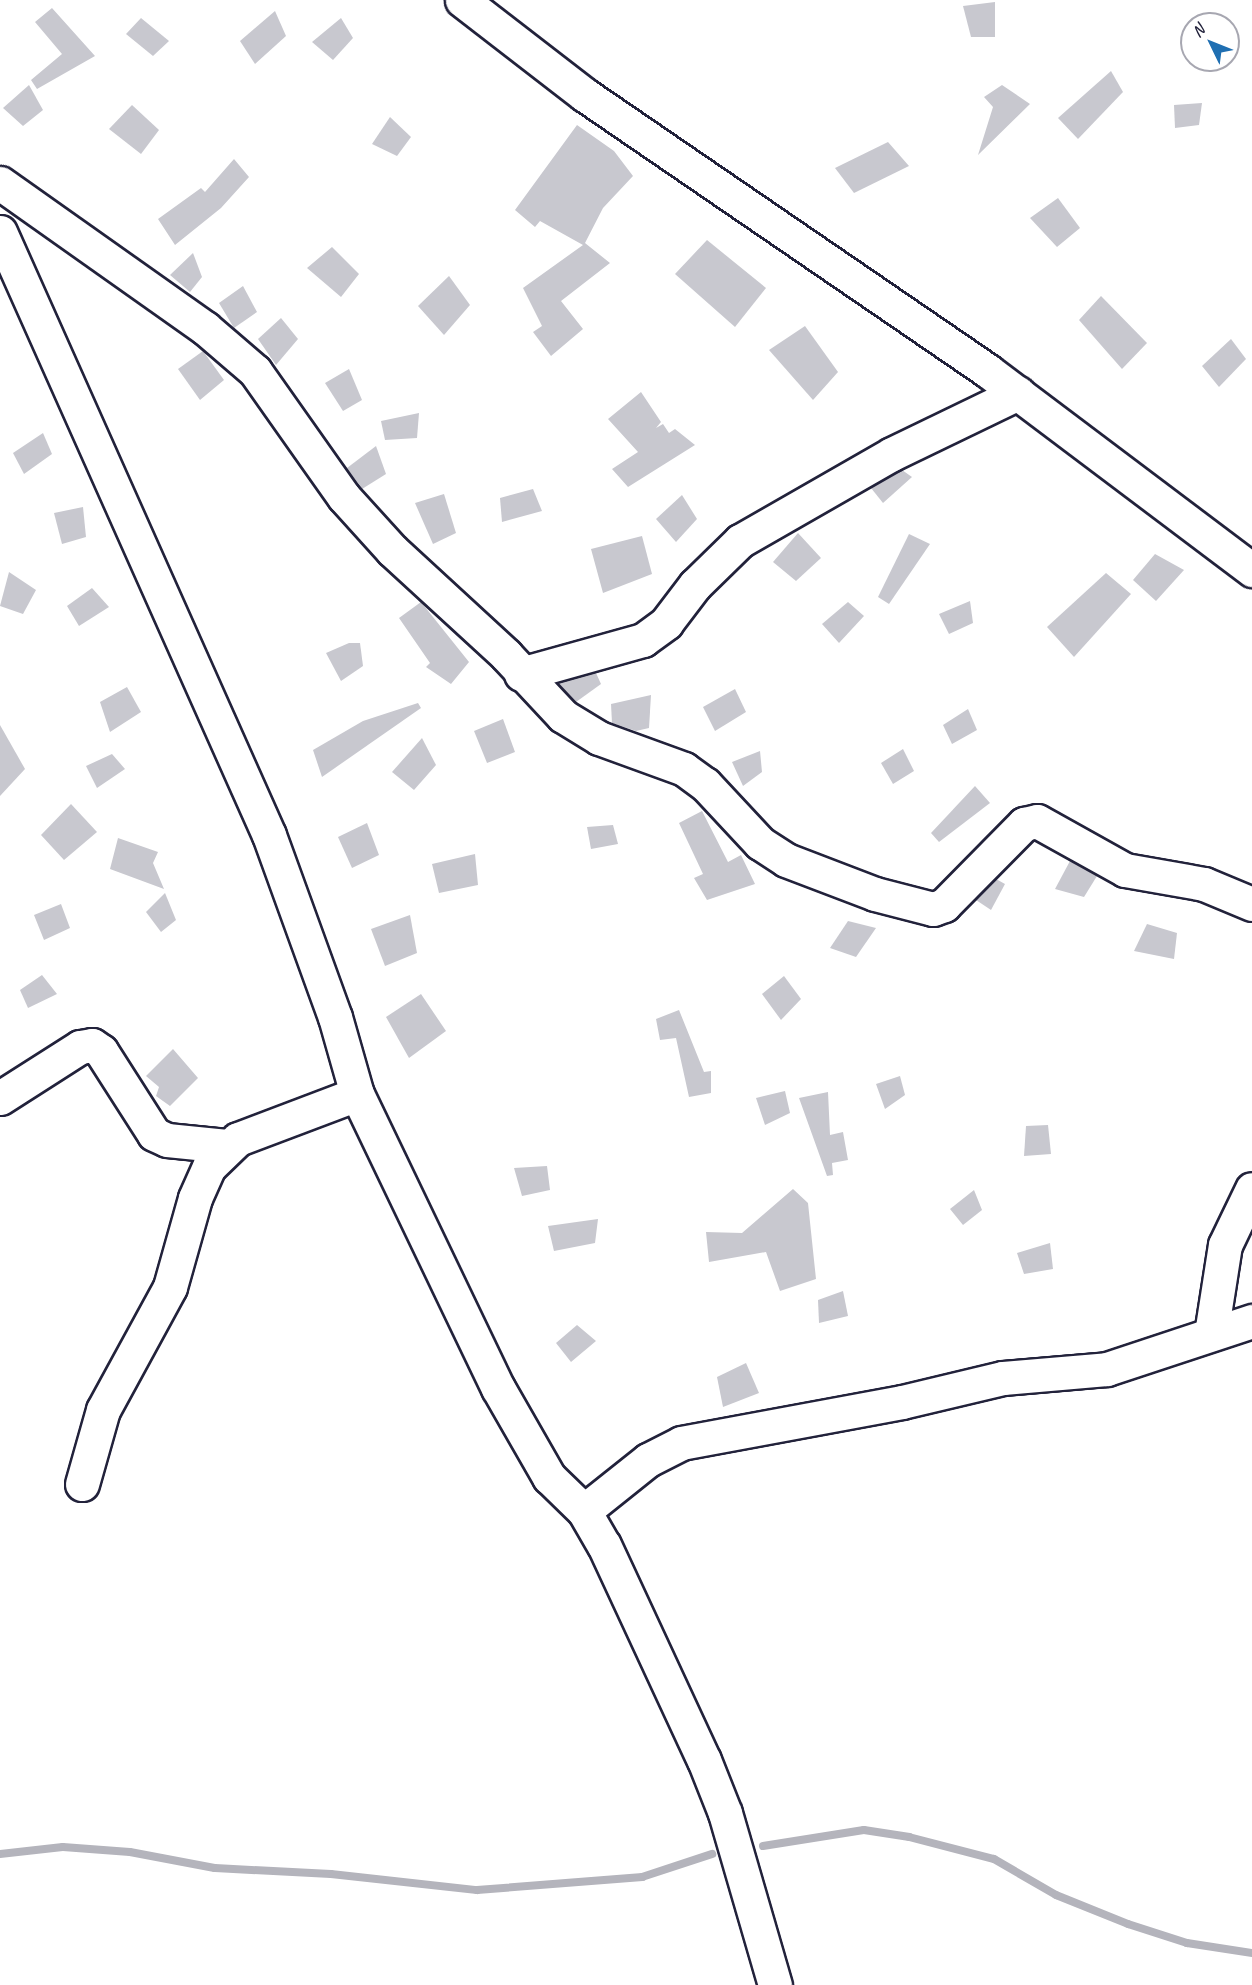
<!DOCTYPE html>
<html>
<head>
<meta charset="utf-8">
<style>
	body { margin:0 }
	#map { position:relative; width:1252px; height:1985px; overflow:hidden; background:#fff; font-family:Caveat,sans-serif }
	div>[style] { position:absolute }
	[style*='--x'] { left:calc(var(--x)*1px); top:calc(var(--y)*1px); width:calc(var(--w)*1px); rotate:calc(var(--a)*1deg) }
	.stream>* { height:8px; margin:-4px; padding:0 4px; transform-origin:4px; border-radius:4px; background:#b4b4bc }
	.building>* { inset:0; background:#c8c8cf }
	.roads { filter:drop-shadow(2px 0 #22223b) drop-shadow(-2px 0 #22223b) drop-shadow(0 2px #22223b) drop-shadow(0 -2px #22223b) }
	.minor>* { height:33px; margin:-16.5px; padding:0 16.5px; transform-origin:16.5px; border-radius:16.5px; background:#fff }
	span { translate:-50% -50%; white-space:nowrap; text-align:center; line-height:1.15; -webkit-text-stroke:6px #fff; paint-order:stroke }
	.north { position:absolute; left:1180px; top:12px; width:60px; height:60px; box-sizing:border-box; background:#fff; border:2px solid #a7a7b1; border-radius:50%; rotate:313deg; font-size:16px; font-weight:700; line-height:24px; text-align:center; color:#22223b }
	.north::after { content:''; display:block; margin:auto; width:21px; height:27px; background:#1f6fb2; clip-path:polygon(50% 0,100% 100%,50% 72%,0 100%) }
</style>
</head>
<body>
<div id="map">
	<div class="stream">
		<div style="--x:763;--y:1846;--w:102;--a:-9"></div>
		<div style="--x:864;--y:1830;--w:46;--a:8.8"></div>
		<div style="--x:909;--y:1837;--w:88;--a:14.5"></div>
		<div style="--x:994;--y:1859;--w:72;--a:30.1"></div>
		<div style="--x:1056;--y:1895;--w:78;--a:21.9"></div>
		<div style="--x:1128;--y:1924;--w:62;--a:17.9"></div>
		<div style="--x:1187;--y:1943;--w:66;--a:8.7"></div>
		<div style="--x:0;--y:1854;--w:63;--a:-6.3"></div>
		<div style="--x:63;--y:1847;--w:67;--a:4.3"></div>
		<div style="--x:130;--y:1852;--w:86;--a:10.7"></div>
		<div style="--x:215;--y:1868;--w:116;--a:3"></div>
		<div style="--x:331;--y:1874;--w:147;--a:6.3"></div>
		<div style="--x:477;--y:1890;--w:166;--a:-4.5"></div>
		<div style="--x:642;--y:1877;--w:74;--a:-18.2"></div>
	</div>
	<div class="building">
		<div style="clip-path:polygon(995px 2px,995px 37px,971px 37px,963px 6px)"></div>
		<div style="clip-path:polygon(52px 8px,95px 56px,37px 89px,31px 80px,62px 54px,35px 22px)"></div>
		<div style="clip-path:polygon(275px 11px,286px 36px,255px 64px,240px 41px)"></div>
		<div style="clip-path:polygon(141px 18px,169px 41px,153px 56px,126px 34px)"></div>
		<div style="clip-path:polygon(341px 18px,353px 38px,333px 60px,312px 42px)"></div>
		<div style="clip-path:polygon(1111px 71px,1123px 92px,1078px 139px,1058px 118px)"></div>
		<div style="clip-path:polygon(29px 85px,43px 110px,23px 126px,3px 108px)"></div>
		<div style="clip-path:polygon(1002px 85px,1030px 104px,978px 155px,993px 107px,984px 97px)"></div>
		<div style="clip-path:polygon(1202px 103px,1199px 125px,1175px 128px,1174px 105px)"></div>
		<div style="clip-path:polygon(132px 105px,159px 130px,141px 154px,109px 129px)"></div>
		<div style="clip-path:polygon(390px 117px,411px 137px,397px 156px,372px 144px)"></div>
		<div style="clip-path:polygon(577px 125px,614px 151px,633px 176px,603px 208px,585px 243px,610px 263px,561px 301px,583px 329px,551px 356px,533px 332px,542px 326px,523px 288px,583px 245px,540px 221px,535px 227px,515px 210px)"></div>
		<div style="clip-path:polygon(888px 142px,909px 166px,854px 193px,835px 168px)"></div>
		<div style="clip-path:polygon(234px 159px,249px 177px,221px 208px,175px 245px,158px 219px,201px 188px,205px 192px)"></div>
		<div style="clip-path:polygon(1058px 198px,1080px 228px,1057px 247px,1030px 218px)"></div>
		<div style="clip-path:polygon(707px 240px,766px 288px,735px 327px,675px 274px)"></div>
		<div style="clip-path:polygon(332px 247px,359px 274px,341px 297px,307px 268px)"></div>
		<div style="clip-path:polygon(193px 253px,202px 277px,190px 292px,170px 275px)"></div>
		<div style="clip-path:polygon(449px 276px,470px 305px,444px 335px,418px 306px)"></div>
		<div style="clip-path:polygon(243px 286px,257px 312px,234px 328px,219px 303px)"></div>
		<div style="clip-path:polygon(1101px 296px,1147px 343px,1122px 369px,1079px 320px)"></div>
		<div style="clip-path:polygon(281px 318px,298px 339px,276px 365px,258px 339px)"></div>
		<div style="clip-path:polygon(805px 326px,838px 372px,813px 400px,769px 350px)"></div>
		<div style="clip-path:polygon(1231px 339px,1246px 359px,1219px 387px,1202px 366px)"></div>
		<div style="clip-path:polygon(203px 351px,224px 380px,200px 400px,178px 369px)"></div>
		<div style="clip-path:polygon(349px 369px,362px 400px,343px 411px,325px 383px)"></div>
		<div style="clip-path:polygon(641px 392px,661px 422px,656px 428px,663px 424px,669px 433px,675px 429px,695px 445px,628px 487px,612px 469px,638px 452px,608px 419px)"></div>
		<div style="clip-path:polygon(419px 413px,417px 438px,385px 440px,381px 421px)"></div>
		<div style="clip-path:polygon(43px 433px,52px 454px,24px 474px,13px 453px)"></div>
		<div style="clip-path:polygon(376px 446px,386px 474px,362px 489px,347px 468px)"></div>
		<div style="clip-path:polygon(902px 470px,912px 477px,883px 503px,871px 488px)"></div>
		<div style="clip-path:polygon(533px 489px,542px 511px,502px 522px,500px 498px)"></div>
		<div style="clip-path:polygon(444px 494px,456px 533px,433px 544px,415px 503px)"></div>
		<div style="clip-path:polygon(682px 495px,697px 519px,676px 542px,656px 519px)"></div>
		<div style="clip-path:polygon(83px 507px,86px 537px,62px 544px,54px 513px)"></div>
		<div style="clip-path:polygon(798px 533px,821px 558px,796px 581px,773px 562px)"></div>
		<div style="clip-path:polygon(909px 534px,930px 544px,889px 604px,878px 597px)"></div>
		<div style="clip-path:polygon(642px 536px,652px 574px,603px 593px,591px 549px)"></div>
		<div style="clip-path:polygon(1155px 554px,1184px 570px,1156px 601px,1133px 580px)"></div>
		<div style="clip-path:polygon(9px 572px,36px 590px,23px 614px,0 606px)"></div>
		<div style="clip-path:polygon(1106px 573px,1131px 594px,1074px 657px,1047px 627px)"></div>
		<div style="clip-path:polygon(92px 588px,109px 607px,79px 626px,67px 606px)"></div>
		<div style="clip-path:polygon(970px 601px,973px 623px,949px 634px,939px 614px)"></div>
		<div style="clip-path:polygon(421px 602px,469px 662px,451px 684px,426px 667px,430px 663px,399px 618px)"></div>
		<div style="clip-path:polygon(848px 602px,864px 616px,839px 643px,822px 624px)"></div>
		<div style="clip-path:polygon(349px 643px,360px 643px,363px 666px,341px 681px,326px 653px)"></div>
		<div style="clip-path:polygon(596px 673px,601px 684px,576px 702px,558px 683px)"></div>
		<div style="clip-path:polygon(127px 687px,141px 712px,110px 732px,100px 702px)"></div>
		<div style="clip-path:polygon(735px 689px,746px 712px,715px 731px,703px 707px)"></div>
		<div style="clip-path:polygon(651px 695px,649px 728px,636px 731px,612px 723px,611px 704px)"></div>
		<div style="clip-path:polygon(418px 703px,421px 708px,322px 777px,313px 750px,363px 721px)"></div>
		<div style="clip-path:polygon(968px 709px,977px 730px,952px 744px,943px 725px)"></div>
		<div style="clip-path:polygon(503px 719px,515px 752px,487px 763px,474px 731px)"></div>
		<div style="clip-path:polygon(0 725px,25px 769px,0 796px)"></div>
		<div style="clip-path:polygon(422px 738px,436px 765px,414px 790px,392px 772px)"></div>
		<div style="clip-path:polygon(903px 749px,914px 771px,893px 784px,881px 763px)"></div>
		<div style="clip-path:polygon(760px 751px,762px 772px,743px 786px,732px 762px)"></div>
		<div style="clip-path:polygon(112px 754px,125px 769px,97px 788px,86px 766px)"></div>
		<div style="clip-path:polygon(975px 786px,990px 803px,939px 842px,931px 833px)"></div>
		<div style="clip-path:polygon(71px 804px,97px 832px,64px 860px,41px 835px)"></div>
		<div style="clip-path:polygon(702px 811px,728px 862px,741px 855px,755px 884px,707px 900px,694px 878px,703px 874px,679px 823px)"></div>
		<div style="clip-path:polygon(367px 823px,379px 855px,352px 868px,338px 837px)"></div>
		<div style="clip-path:polygon(613px 825px,618px 844px,591px 849px,587px 827px)"></div>
		<div style="clip-path:polygon(118px 838px,158px 852px,153px 863px,164px 889px,110px 869px)"></div>
		<div style="clip-path:polygon(475px 854px,478px 885px,439px 893px,432px 864px)"></div>
		<div style="clip-path:polygon(1070px 861px,1097px 876px,1084px 897px,1055px 889px)"></div>
		<div style="clip-path:polygon(996px 879px,1005px 884px,991px 910px,976px 900px)"></div>
		<div style="clip-path:polygon(165px 893px,176px 920px,161px 932px,146px 912px)"></div>
		<div style="clip-path:polygon(61px 904px,70px 928px,44px 940px,34px 915px)"></div>
		<div style="clip-path:polygon(410px 915px,417px 953px,385px 966px,371px 929px)"></div>
		<div style="clip-path:polygon(848px 921px,876px 928px,856px 957px,830px 948px)"></div>
		<div style="clip-path:polygon(1147px 924px,1177px 933px,1174px 959px,1134px 951px)"></div>
		<div style="clip-path:polygon(42px 975px,57px 994px,28px 1008px,20px 990px)"></div>
		<div style="clip-path:polygon(784px 976px,801px 999px,781px 1020px,762px 994px)"></div>
		<div style="clip-path:polygon(421px 994px,446px 1031px,409px 1058px,386px 1017px)"></div>
		<div style="clip-path:polygon(679px 1010px,704px 1072px,711px 1071px,711px 1093px,689px 1097px,676px 1038px,660px 1040px,656px 1019px)"></div>
		<div style="clip-path:polygon(173px 1049px,198px 1078px,170px 1106px,156px 1096px,159px 1087px,146px 1076px)"></div>
		<div style="clip-path:polygon(900px 1076px,905px 1095px,885px 1109px,876px 1084px)"></div>
		<div style="clip-path:polygon(785px 1091px,790px 1113px,765px 1125px,756px 1098px)"></div>
		<div style="clip-path:polygon(828px 1092px,830px 1135px,843px 1132px,848px 1160px,832px 1163px,833px 1175px,827px 1176px,799px 1098px)"></div>
		<div style="clip-path:polygon(1048px 1125px,1051px 1154px,1024px 1156px,1026px 1126px)"></div>
		<div style="clip-path:polygon(547px 1166px,550px 1190px,522px 1196px,514px 1168px)"></div>
		<div style="clip-path:polygon(793px 1189px,808px 1203px,816px 1279px,780px 1291px,766px 1252px,709px 1262px,706px 1232px,742px 1233px)"></div>
		<div style="clip-path:polygon(974px 1190px,982px 1210px,963px 1225px,950px 1209px)"></div>
		<div style="clip-path:polygon(598px 1219px,595px 1243px,554px 1251px,548px 1226px)"></div>
		<div style="clip-path:polygon(1050px 1243px,1053px 1269px,1024px 1274px,1017px 1253px)"></div>
		<div style="clip-path:polygon(843px 1291px,848px 1316px,819px 1323px,818px 1300px)"></div>
		<div style="clip-path:polygon(577px 1325px,596px 1341px,571px 1362px,556px 1343px)"></div>
		<div style="clip-path:polygon(746px 1363px,759px 1393px,723px 1407px,717px 1377px)"></div>
	</div>
	<div class="roads">
		<div class="minor">
			<div style="--x:462;--y:0;--w:155;--a:37.7"></div>
			<div style="--x:585;--y:95;--w:488;--a:34.4"></div>
			<div style="--x:988;--y:371;--w:331;--a:37"></div>
			<div style="--x:0;--y:183;--w:251;--a:35.3"></div>
			<div style="--x:205;--y:328;--w:66;--a:40.7"></div>
			<div style="--x:255;--y:371;--w:154;--a:54.8"></div>
			<div style="--x:344;--y:497;--w:72;--a:47.8"></div>
			<div style="--x:392;--y:550;--w:155;--a:42.6"></div>
			<div style="--x:506;--y:655;--w:83;--a:46.9"></div>
			<div style="--x:563;--y:716;--w:42;--a:31.4"></div>
			<div style="--x:599;--y:738;--w:90;--a:20"></div>
			<div style="--x:684;--y:769;--w:26;--a:36"></div>
			<div style="--x:705;--y:784;--w:81;--a:47"></div>
			<div style="--x:760;--y:843;--w:31;--a:33"></div>
			<div style="--x:786;--y:860;--w:95;--a:20.9"></div>
			<div style="--x:875;--y:894;--w:60;--a:14.5"></div>
			<div style="--x:933;--y:909;--w:12;--a:-20"></div>
			<div style="--x:944;--y:905;--w:114;--a:-45.4"></div>
			<div style="--x:1024;--y:824;--w:13;--a:-13"></div>
			<div style="--x:1037;--y:821;--w:101;--a:29.1"></div>
			<div style="--x:1125;--y:870;--w:80;--a:10"></div>
			<div style="--x:1204;--y:884;--w:52;--a:22.6"></div>
			<div style="--x:0;--y:232;--w:660;--a:65.96"></div>
			<div style="--x:269;--y:835;--w:194;--a:70.1"></div>
			<div style="--x:335;--y:1017;--w:80;--a:74.1"></div>
			<div style="--x:357;--y:1094;--w:326;--a:64.4"></div>
			<div style="--x:498;--y:1388;--w:103;--a:60.2"></div>
			<div style="--x:549;--y:1477;--w:49;--a:44.2"></div>
			<div style="--x:584;--y:1511;--w:39;--a:60"></div>
			<div style="--x:604;--y:1545;--w:237;--a:65.1"></div>
			<div style="--x:704;--y:1760;--w:57;--a:68.4"></div>
			<div style="--x:725;--y:1813;--w:179;--a:73.8"></div>
			<div style="--x:521;--y:674;--w:127;--a:-15.6"></div>
			<div style="--x:643;--y:640;--w:29;--a:-36"></div>
			<div style="--x:666;--y:623;--w:48;--a:-52.7"></div>
			<div style="--x:695;--y:585;--w:63;--a:-44.4"></div>
			<div style="--x:740;--y:541;--w:175;--a:-29.8"></div>
			<div style="--x:892;--y:454;--w:140;--a:-25.8"></div>
			<div style="--x:0;--y:1098;--w:95;--a:-32.5"></div>
			<div style="--x:80;--y:1047;--w:12;--a:-9"></div>
			<div style="--x:92;--y:1045;--w:11;--a:34"></div>
			<div style="--x:101;--y:1051;--w:98;--a:57.4"></div>
			<div style="--x:154;--y:1134;--w:14;--a:25"></div>
			<div style="--x:167;--y:1140;--w:60;--a:5.7"></div>
			<div style="--x:1211;--y:1334;--w:90;--a:-81.1"></div>
			<div style="--x:1225;--y:1245;--w:62;--a:-64.3"></div>
			<div style="--x:82;--y:1484;--w:77;--a:-74.2"></div>
			<div style="--x:103;--y:1410;--w:140;--a:-61.4"></div>
			<div style="--x:170;--y:1287;--w:92;--a:-74.3"></div>
			<div style="--x:195;--y:1198;--w:34;--a:-66"></div>
			<div style="--x:209;--y:1167;--w:40;--a:-44"></div>
			<div style="--x:238;--y:1139;--w:127;--a:-20.7"></div>
			<div style="--x:584;--y:1511;--w:82;--a:-38.6"></div>
			<div style="--x:648;--y:1460;--w:37;--a:-27"></div>
			<div style="--x:681;--y:1443;--w:225;--a:-10.5"></div>
			<div style="--x:902;--y:1402;--w:104;--a:-13.4"></div>
			<div style="--x:1003;--y:1378;--w:104;--a:-4.9"></div>
			<div style="--x:1107;--y:1369;--w:153;--a:-18.3"></div>
		</div>
	</div>
	<div class="north">N</div>
</div>
</body>
</html>
